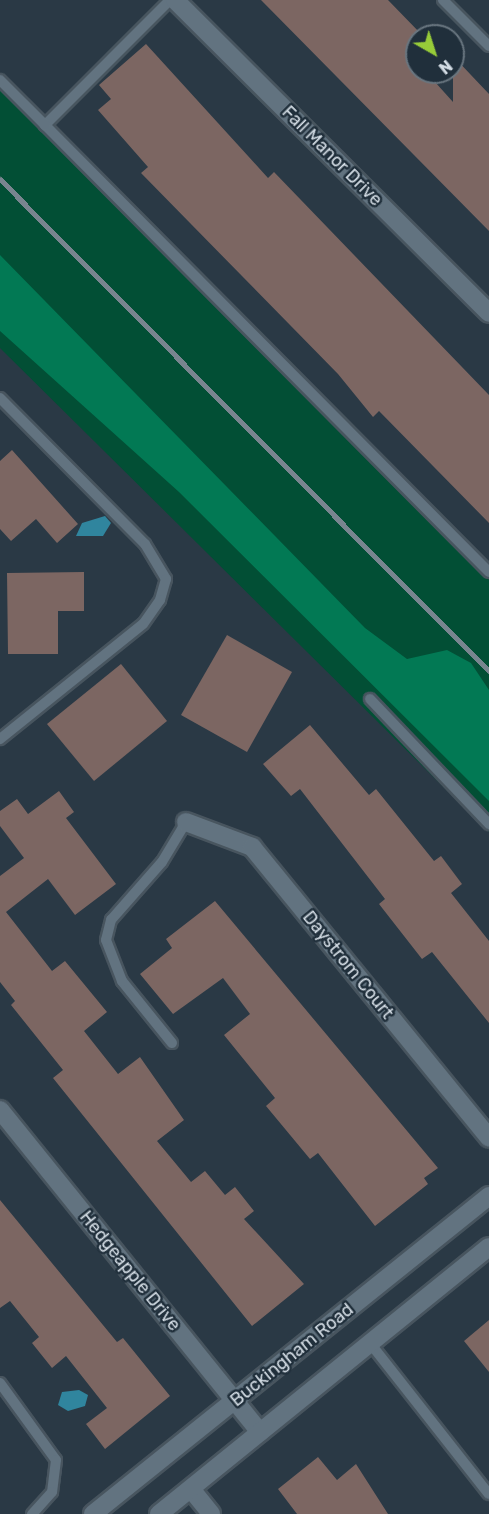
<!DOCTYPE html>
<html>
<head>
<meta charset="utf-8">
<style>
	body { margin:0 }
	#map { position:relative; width:489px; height:1514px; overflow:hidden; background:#2a3945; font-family:Rubik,sans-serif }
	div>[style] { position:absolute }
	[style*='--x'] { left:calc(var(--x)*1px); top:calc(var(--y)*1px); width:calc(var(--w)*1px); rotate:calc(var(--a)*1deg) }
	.green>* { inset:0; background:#024f35 }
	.forest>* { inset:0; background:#027954 }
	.water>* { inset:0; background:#30859e }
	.building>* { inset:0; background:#7c6662 }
	.roads { filter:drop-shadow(2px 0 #48555f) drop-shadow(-2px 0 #48555f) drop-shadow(0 2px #48555f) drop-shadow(0 -2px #48555f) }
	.service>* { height:10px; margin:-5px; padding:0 5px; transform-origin:5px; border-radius:5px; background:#627380 }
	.minor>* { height:18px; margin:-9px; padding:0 9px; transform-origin:9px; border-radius:9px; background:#627380 }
	.tertiary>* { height:18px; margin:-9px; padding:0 9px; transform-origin:9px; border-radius:9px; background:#627380 }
	.rail>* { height:4.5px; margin:-2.25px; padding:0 2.25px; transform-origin:2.25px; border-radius:2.25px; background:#78858f }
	span { translate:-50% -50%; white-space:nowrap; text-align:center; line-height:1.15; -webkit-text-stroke:5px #202f3b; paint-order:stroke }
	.street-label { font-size:18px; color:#d4dde5 }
	.north { position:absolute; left:405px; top:24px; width:60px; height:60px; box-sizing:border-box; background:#202f3b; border:2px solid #68757f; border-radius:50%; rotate:141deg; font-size:16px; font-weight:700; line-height:24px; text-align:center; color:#d4dde5 }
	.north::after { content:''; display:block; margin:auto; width:21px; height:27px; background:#97cc39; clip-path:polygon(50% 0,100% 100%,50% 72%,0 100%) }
</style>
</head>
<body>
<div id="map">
	<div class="green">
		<div style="clip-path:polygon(0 90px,489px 580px,489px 832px,0 348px)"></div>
	</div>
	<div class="forest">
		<div style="clip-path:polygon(0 255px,365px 628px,407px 659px,447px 650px,471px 663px,489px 690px,489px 801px,179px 492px,0 331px)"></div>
	</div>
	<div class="water">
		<div style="clip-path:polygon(105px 516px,111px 523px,103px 536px,76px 536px,82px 523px)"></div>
		<div style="clip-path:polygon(79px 1390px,88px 1395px,85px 1406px,68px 1411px,58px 1405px,62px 1392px)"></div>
	</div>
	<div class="building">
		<div style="clip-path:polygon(261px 0,388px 0,422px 35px,406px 50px,417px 63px,417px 72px,426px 72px,453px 102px,453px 56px,489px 94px,489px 231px)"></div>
		<div style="clip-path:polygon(146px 44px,268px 178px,274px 172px,489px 395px,489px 523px,379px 411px,373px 417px,338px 374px,141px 173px,148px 167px,98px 110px,111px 99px,99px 85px)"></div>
		<div style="clip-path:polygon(12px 450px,78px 524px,57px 543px,36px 519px,11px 541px,0 529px,0 461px)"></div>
		<div style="clip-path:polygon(84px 572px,84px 611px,58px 611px,58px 654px,8px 654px,7px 573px)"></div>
		<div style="clip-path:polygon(227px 635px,292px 672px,247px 752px,181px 715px)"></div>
		<div style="clip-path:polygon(121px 664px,167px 721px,94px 781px,47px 724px)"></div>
		<div style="clip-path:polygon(310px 725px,369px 795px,376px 789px,434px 861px,441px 856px,462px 884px,451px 893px,489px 941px,489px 1023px,432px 952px,422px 959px,379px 904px,385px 899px,300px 789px,291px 796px,263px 764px)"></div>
		<div style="clip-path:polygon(59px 791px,74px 812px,66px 818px,116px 884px,75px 915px,48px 879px,6px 912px,52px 971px,65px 961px,107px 1012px,84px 1031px,118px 1074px,140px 1057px,184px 1120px,157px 1141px,191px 1182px,205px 1171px,225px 1195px,235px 1187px,254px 1211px,244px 1219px,304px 1284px,252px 1326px,53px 1078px,63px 1070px,11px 1005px,15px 1001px,0 982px,0 876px,24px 858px,0 826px,0 811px,17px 799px,28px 814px)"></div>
		<div style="clip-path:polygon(215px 901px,438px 1168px,424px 1178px,428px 1184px,375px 1226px,318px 1153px,310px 1159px,266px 1106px,275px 1098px,224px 1035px,250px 1014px,223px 978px,173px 1014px,140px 974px,172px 948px,166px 939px)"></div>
		<div style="clip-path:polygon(0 1200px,117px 1342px,123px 1338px,170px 1396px,105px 1449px,86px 1424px,107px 1408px,66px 1356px,52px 1368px,32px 1343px,39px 1337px,10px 1301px,0 1308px)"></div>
		<div style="clip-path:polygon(489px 1320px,489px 1372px,464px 1341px)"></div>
		<div style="clip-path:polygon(318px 1457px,337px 1480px,356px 1464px,388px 1514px,297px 1514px,278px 1489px)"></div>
	</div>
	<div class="roads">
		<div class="service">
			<div style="--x:170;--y:0;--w:177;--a:135"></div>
			<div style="--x:45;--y:125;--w:630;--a:45.19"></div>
			<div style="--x:443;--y:0;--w:65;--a:45"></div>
			<div style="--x:0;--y:80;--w:64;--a:45"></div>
			<div style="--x:0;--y:398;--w:206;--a:45.2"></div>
			<div style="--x:145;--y:544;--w:41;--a:59"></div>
			<div style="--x:166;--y:579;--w:22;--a:106"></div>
			<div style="--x:160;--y:600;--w:29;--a:125"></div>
			<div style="--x:143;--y:624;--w:184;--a:141.2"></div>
			<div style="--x:370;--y:699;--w:173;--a:46.4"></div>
			<div style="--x:172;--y:1043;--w:80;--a:-128.9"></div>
			<div style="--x:122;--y:981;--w:44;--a:-111.3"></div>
			<div style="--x:106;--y:940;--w:21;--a:-76"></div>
			<div style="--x:111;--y:920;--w:77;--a:-48.7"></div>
			<div style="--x:162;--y:862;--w:47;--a:-59"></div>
			<div style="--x:370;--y:1343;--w:192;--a:51.8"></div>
			<div style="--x:0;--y:1383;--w:95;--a:54"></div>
			<div style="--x:56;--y:1460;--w:32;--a:97"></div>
			<div style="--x:52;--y:1492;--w:30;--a:132"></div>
		</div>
		<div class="minor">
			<div style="--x:175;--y:0;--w:443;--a:44.9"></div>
			<div style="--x:186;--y:822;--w:71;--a:20.7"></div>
			<div style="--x:252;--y:847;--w:375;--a:50.8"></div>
			<div style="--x:0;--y:1110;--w:414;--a:51.1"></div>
			<div style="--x:191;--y:1489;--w:32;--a:51"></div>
		</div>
		<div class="tertiary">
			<div style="--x:93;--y:1514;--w:508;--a:-38.77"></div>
			<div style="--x:159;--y:1514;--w:424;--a:-39"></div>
		</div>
	</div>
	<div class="rail">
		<div style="--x:0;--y:179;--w:694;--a:45.18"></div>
	</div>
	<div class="street-label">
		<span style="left:332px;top:156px;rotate:45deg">Fall Manor Drive</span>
		<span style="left:348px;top:965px;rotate:51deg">Daystrom Court</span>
		<span style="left:130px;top:1271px;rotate:51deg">Hedgeapple Drive</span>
		<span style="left:292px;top:1355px;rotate:-39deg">Buckingham Road</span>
	</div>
	<div class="north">N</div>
</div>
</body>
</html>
